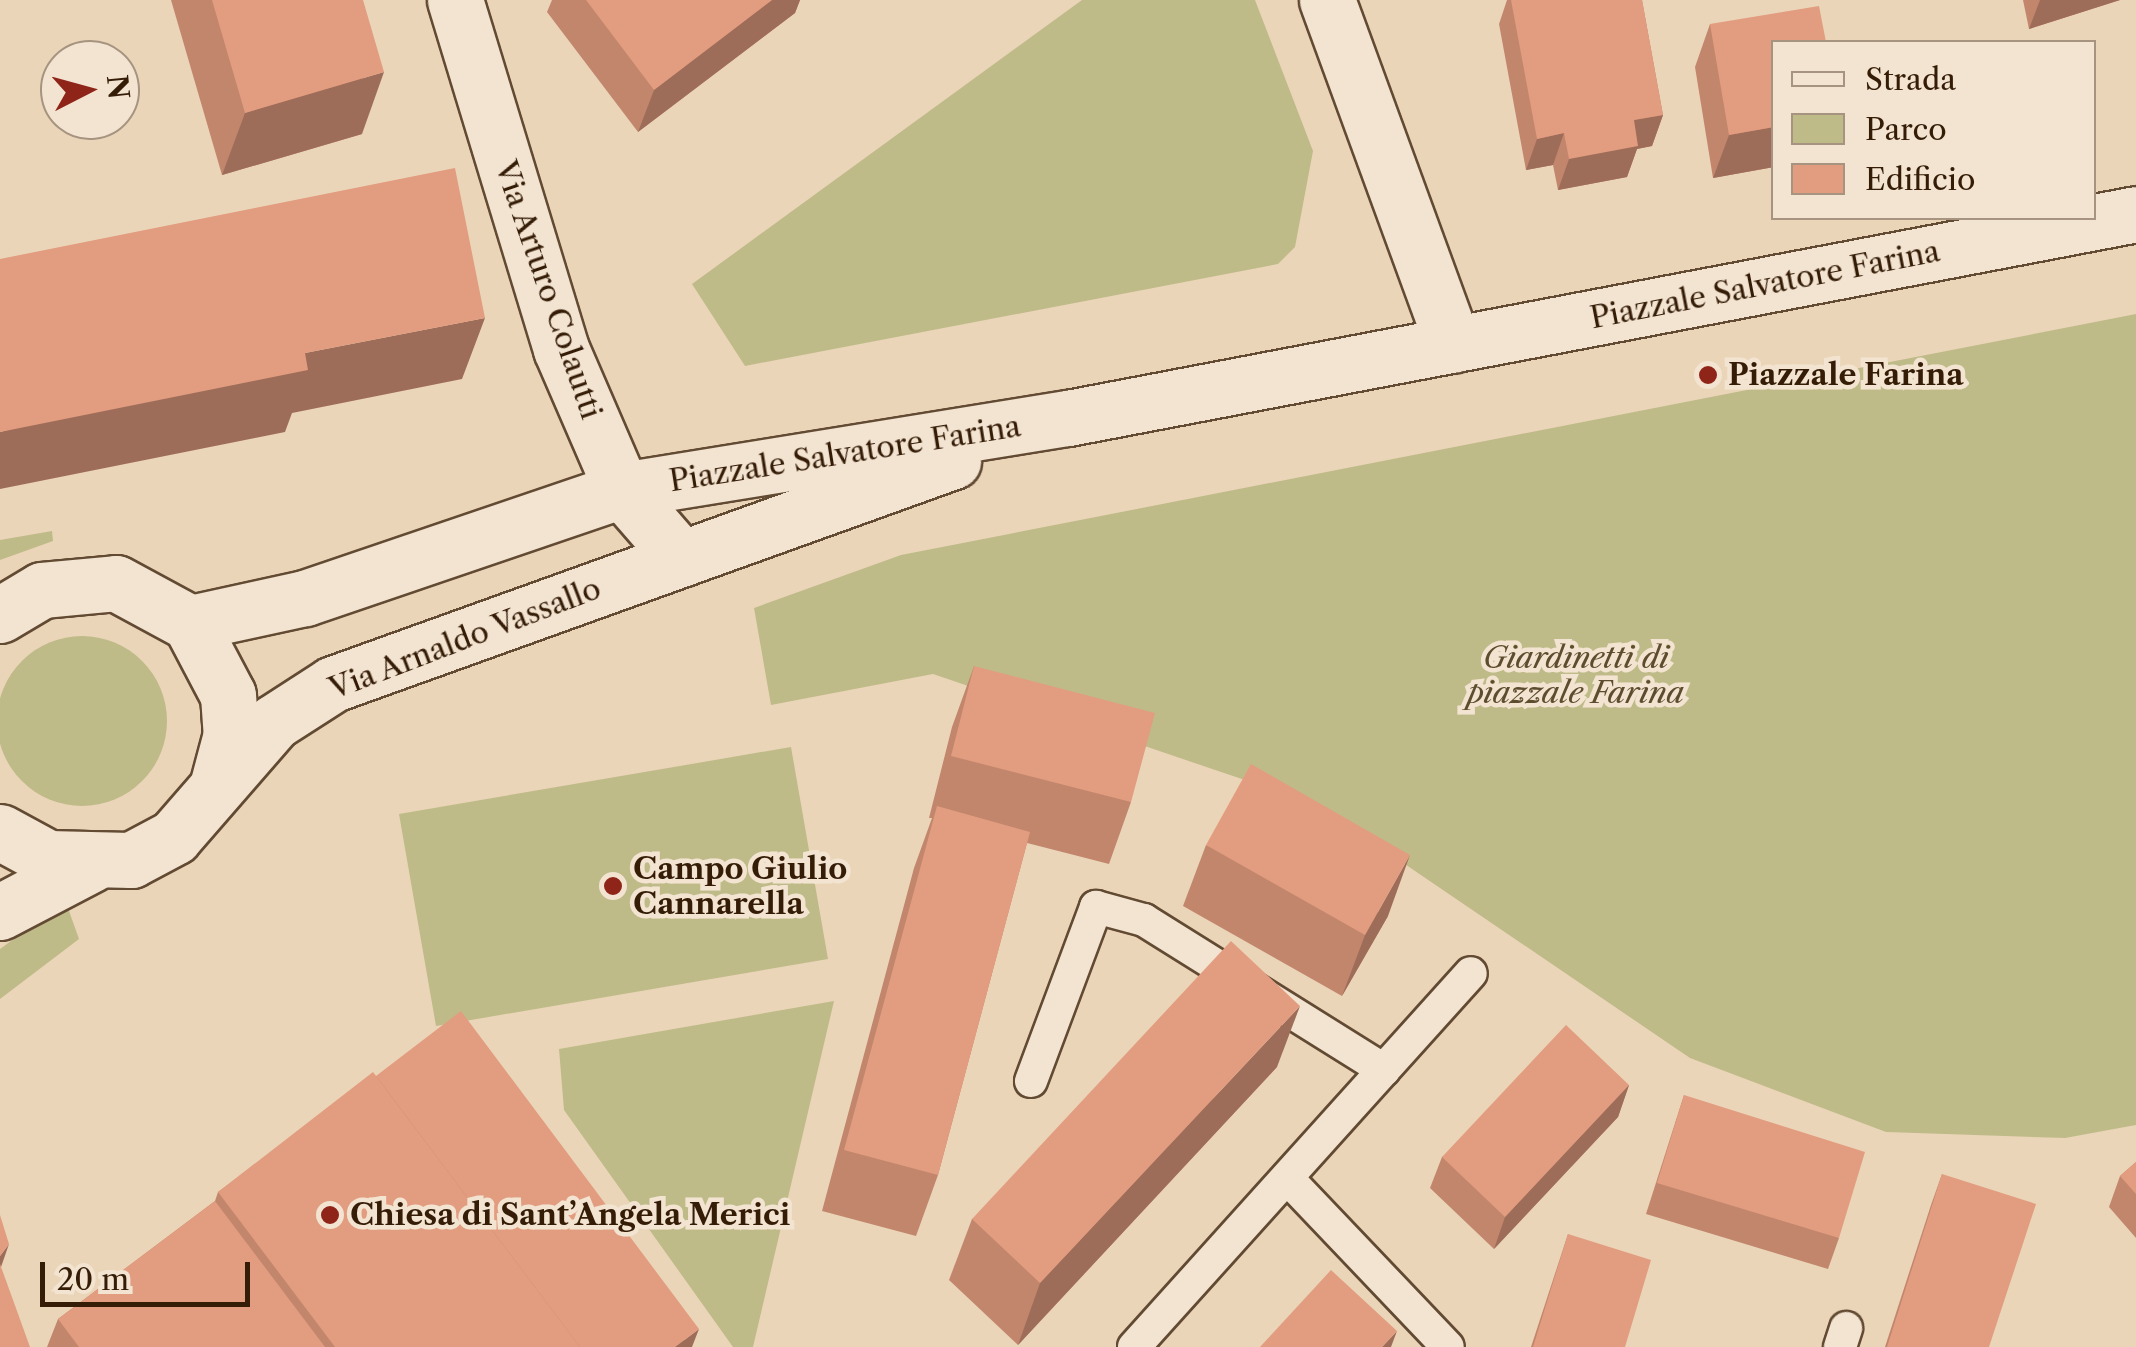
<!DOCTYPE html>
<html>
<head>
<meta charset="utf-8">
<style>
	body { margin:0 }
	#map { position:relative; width:2136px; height:1347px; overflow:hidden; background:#ebd5b8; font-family:"Libre Caslon Text",serif }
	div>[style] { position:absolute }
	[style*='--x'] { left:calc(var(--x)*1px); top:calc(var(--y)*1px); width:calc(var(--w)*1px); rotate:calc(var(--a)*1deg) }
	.green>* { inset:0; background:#bfbb89 }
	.round { border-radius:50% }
	.roads { filter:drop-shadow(2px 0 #624a33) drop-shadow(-2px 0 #624a33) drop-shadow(0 2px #624a33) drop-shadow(0 -2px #624a33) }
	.service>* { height:32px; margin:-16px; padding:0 16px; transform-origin:16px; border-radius:16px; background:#f2e4d1 }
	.minor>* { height:55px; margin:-27.5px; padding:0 27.5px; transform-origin:27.5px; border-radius:27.5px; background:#f2e4d1 }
	.wall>* { inset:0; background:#c2866d }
	.shaded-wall>* { inset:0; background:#9e6d59 }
	.building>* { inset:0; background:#e29c7f }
	.dots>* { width:28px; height:28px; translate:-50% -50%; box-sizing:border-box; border:5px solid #f2e4d1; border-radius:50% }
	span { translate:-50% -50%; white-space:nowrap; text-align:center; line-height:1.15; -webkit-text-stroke:9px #f2e4d1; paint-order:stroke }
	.street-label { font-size:30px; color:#351c07 }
	.poi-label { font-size:30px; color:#351c07; font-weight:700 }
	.left { translate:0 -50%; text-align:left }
	.park-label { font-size:30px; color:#5e4c2e; font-style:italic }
	.legend { position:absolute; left:1771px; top:40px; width:325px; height:180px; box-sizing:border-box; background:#f2e4d1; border:2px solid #a69480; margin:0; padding:12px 18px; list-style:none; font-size:30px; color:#351c07 }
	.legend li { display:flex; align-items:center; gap:20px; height:50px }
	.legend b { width:50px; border:2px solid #a69480 }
	.north { position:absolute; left:40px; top:40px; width:100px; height:100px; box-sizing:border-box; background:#f2e4d1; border:2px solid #a69480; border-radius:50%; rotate:84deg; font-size:28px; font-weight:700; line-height:40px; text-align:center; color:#351c07 }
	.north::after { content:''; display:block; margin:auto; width:35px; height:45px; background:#8f2418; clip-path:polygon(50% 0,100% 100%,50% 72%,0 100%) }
	.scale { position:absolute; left:40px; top:1262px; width:210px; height:45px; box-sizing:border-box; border:5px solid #351c07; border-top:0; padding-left:12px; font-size:30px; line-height:35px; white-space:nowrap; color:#351c07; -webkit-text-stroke:8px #f2e4d1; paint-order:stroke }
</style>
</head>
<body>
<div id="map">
	<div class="green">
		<div style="clip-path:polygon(1082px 0,1255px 0,1313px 151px,1295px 247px,1278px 264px,745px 366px,692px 284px)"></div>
		<div style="clip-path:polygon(2136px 314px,2136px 1125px,2065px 1138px,1886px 1132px,1690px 1058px,1318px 805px,933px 674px,771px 705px,754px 608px,901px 555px)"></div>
		<div style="clip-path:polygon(52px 531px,53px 541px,0 560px,0 540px)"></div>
		<div class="round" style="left:-3px;top:636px;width:170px;height:170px"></div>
		<div style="clip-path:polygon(791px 747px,828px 959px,436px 1026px,399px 814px)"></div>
		<div style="clip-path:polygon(56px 908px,68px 908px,79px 939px,0 999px,0 949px)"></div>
		<div style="clip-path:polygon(834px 1001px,753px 1347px,733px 1347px,564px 1110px,559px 1049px)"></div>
	</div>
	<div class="roads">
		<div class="service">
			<div style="--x:1031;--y:1081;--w:186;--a:-69.5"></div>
			<div style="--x:1096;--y:907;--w:50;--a:15.2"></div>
			<div style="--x:1144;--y:920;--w:283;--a:32"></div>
			<div style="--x:1287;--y:1178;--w:233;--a:46.4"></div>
			<div style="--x:1134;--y:1347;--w:503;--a:-47.98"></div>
			<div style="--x:1840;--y:1347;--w:20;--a:-72"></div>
		</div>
		<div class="minor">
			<div style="--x:455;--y:0;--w:365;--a:73.1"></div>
			<div style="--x:561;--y:349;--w:154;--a:66.6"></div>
			<div style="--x:622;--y:490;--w:91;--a:49"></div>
			<div style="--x:1327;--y:0;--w:367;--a:69.9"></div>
			<div style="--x:0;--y:615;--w:49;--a:-30.8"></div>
			<div style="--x:42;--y:590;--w:74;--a:-5.4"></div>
			<div style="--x:116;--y:583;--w:84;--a:28.4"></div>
			<div style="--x:190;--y:623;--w:81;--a:62.2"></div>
			<div style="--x:228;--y:695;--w:39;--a:86"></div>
			<div style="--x:231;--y:734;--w:51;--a:104.9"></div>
			<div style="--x:190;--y:623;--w:118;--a:-12.3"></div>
			<div style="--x:305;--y:598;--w:335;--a:-18.8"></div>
			<div style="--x:622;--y:490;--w:452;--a:-9.2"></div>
			<div style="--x:1068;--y:418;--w:1087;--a:-10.81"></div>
			<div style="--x:0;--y:832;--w:55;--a:28.4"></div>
			<div style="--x:48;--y:858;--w:83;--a:1.4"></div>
			<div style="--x:131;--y:860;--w:49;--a:-28.1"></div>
			<div style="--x:174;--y:837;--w:152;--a:-49"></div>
			<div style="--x:274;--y:722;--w:70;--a:-32.8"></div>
			<div style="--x:333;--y:684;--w:659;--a:-19.78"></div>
			<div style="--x:0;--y:912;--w:102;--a:-27.6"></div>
		</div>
	</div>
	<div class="wall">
		<div style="clip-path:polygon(171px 0,363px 0,362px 134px,222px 175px)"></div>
		<div style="clip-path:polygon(552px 0,800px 0,795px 13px,638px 132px,547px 12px)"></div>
		<div style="clip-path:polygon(1507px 0,1642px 0,1663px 115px,1652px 146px,1637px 149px,1627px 177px,1558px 190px,1553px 165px,1526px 170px,1499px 24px)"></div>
		<div style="clip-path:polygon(2023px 0,2120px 0,2029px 29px)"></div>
		<div style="clip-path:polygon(1710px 24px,1774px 42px,1774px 167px,1713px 178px,1695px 67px)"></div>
		<div style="clip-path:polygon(974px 666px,1131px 802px,1109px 864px,1027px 843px,938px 1175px,916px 1236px,822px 1211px,914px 868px,932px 818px,929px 818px,952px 727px)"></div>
		<div style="clip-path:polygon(1206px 845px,1388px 916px,1342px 996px,1183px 906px)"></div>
		<div style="clip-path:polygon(1277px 1067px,1018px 1345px,949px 1280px,972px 1219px)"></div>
		<div style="clip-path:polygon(376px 1076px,692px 1347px,47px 1347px,58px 1319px,215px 1201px,218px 1192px)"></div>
		<div style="clip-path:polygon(1629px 1085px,1618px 1117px,1494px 1249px,1430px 1188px,1442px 1157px)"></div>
		<div style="clip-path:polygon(1684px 1095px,1839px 1238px,1828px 1269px,1646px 1214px)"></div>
		<div style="clip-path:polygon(2136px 1162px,2136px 1238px,2109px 1207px,2120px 1176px)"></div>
		<div style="clip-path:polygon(1942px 1174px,1989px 1347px,1885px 1347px,1931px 1205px)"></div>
		<div style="clip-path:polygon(1568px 1234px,1625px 1347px,1531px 1347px)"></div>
	</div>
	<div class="shaded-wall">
		<div style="clip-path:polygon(772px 0,800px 0,795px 13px,638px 132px,654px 90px)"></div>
		<div style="clip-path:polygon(2040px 0,2120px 0,2029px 29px)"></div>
		<div style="clip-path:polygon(384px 72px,362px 134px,222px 175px,245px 113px)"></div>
		<div style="clip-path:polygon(1663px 115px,1652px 146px,1637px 149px,1627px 177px,1558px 190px,1569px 159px,1634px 120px)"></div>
		<div style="clip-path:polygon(1774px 127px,1774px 167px,1713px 178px,1729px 135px)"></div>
		<div style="clip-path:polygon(1564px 133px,1553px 165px,1526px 170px,1537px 139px)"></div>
		<div style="clip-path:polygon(485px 318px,462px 379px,292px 413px,285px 432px,0 489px,0 432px,305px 353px)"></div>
		<div style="clip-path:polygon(1410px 855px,1388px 916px,1342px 996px,1365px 935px)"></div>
		<div style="clip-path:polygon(1300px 1006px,1277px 1067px,1018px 1345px,1040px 1283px)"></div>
		<div style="clip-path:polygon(1629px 1085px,1618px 1117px,1494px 1249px,1505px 1217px)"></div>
		<div style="clip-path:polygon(9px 1244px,0 1270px,0 1256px)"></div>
		<div style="clip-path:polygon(699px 1329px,692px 1347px,675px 1347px)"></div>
		<div style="clip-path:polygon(1397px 1331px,1391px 1347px,1382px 1347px)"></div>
	</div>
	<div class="building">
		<div style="clip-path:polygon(212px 0,363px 0,384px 72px,245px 113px)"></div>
		<div style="clip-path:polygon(586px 0,772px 0,654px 90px)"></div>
		<div style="clip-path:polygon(1511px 0,1642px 0,1663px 115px,1634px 120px,1638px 146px,1569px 159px,1564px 133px,1537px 139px)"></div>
		<div style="clip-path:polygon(1819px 6px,1826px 42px,1774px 42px,1774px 127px,1729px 135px,1710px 24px)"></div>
		<div style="clip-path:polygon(455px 168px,485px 318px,305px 353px,308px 370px,0 432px,0 259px)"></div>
		<div style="clip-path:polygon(974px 666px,1155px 713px,1131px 802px,951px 756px)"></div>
		<div style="clip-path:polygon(1251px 764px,1410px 855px,1365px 935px,1206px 845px)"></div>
		<div style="clip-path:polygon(937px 806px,1030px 832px,938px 1175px,844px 1150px)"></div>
		<div style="clip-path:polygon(1231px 941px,1300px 1006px,1040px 1283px,972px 1219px)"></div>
		<div style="clip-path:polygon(461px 1011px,699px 1329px,675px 1347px,580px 1347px,376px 1076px)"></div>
		<div style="clip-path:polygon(1566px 1025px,1629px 1085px,1505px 1217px,1442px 1157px)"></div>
		<div style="clip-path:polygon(373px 1072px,580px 1347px,335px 1347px,218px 1192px)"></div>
		<div style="clip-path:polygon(1684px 1095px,1865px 1152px,1839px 1238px,1657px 1183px)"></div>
		<div style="clip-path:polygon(2136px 1162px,2136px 1194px,2120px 1176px)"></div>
		<div style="clip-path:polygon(1942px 1174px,2036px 1204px,1989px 1347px,1887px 1347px)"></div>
		<div style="clip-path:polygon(215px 1201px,325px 1347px,79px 1347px,58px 1319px)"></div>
		<div style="clip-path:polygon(0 1215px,9px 1244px,0 1256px)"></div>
		<div style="clip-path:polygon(1568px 1234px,1651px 1260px,1625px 1347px,1533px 1347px)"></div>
		<div style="clip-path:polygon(0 1264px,30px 1347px,0 1347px)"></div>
		<div style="clip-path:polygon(1331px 1270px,1397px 1331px,1382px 1347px,1260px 1347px)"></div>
	</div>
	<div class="dots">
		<div style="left:1708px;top:375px;background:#8f2418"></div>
		<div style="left:613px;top:886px;background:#8f2418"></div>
		<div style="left:330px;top:1215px;background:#8f2418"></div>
	</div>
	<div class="street-label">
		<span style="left:1765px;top:285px;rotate:-11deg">Piazzale Salvatore Farina</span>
		<span style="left:548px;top:290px;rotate:71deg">Via Arturo Colautti</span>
		<span style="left:845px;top:454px;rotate:-9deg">Piazzale Salvatore Farina</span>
		<span style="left:465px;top:639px;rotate:-21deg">Via Arnaldo Vassallo</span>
	</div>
	<div class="poi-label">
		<span class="left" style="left:1728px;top:375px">Piazzale Farina</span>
		<span class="left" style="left:633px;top:886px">Campo Giulio<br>Cannarella</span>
		<span class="left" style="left:350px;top:1215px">Chiesa di Sant’Angela Merici</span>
	</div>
	<div class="park-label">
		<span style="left:1576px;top:675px">Giardinetti di<br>piazzale Farina</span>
	</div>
	<ul class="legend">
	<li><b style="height:12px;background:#f2e4d1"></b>Strada</li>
	<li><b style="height:28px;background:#bfbb89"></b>Parco</li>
	<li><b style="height:28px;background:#e29c7f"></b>Edificio</li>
	</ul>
	<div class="north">N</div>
	<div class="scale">20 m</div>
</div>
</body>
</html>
